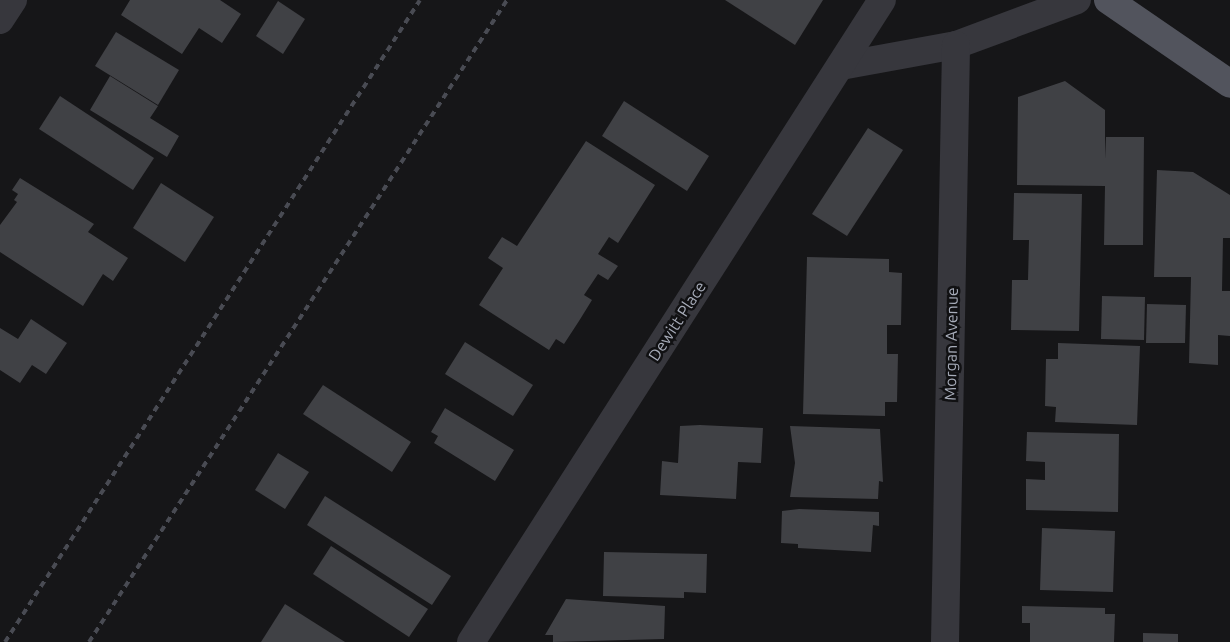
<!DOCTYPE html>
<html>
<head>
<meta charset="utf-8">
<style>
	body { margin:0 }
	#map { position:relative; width:1230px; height:642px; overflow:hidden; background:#161618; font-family:Ubuntu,sans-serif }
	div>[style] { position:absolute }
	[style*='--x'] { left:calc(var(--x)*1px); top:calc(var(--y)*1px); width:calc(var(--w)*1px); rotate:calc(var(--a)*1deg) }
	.building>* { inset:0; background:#404145 }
	.street>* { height:28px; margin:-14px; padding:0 14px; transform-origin:14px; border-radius:14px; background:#37373d }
	.primary>* { height:28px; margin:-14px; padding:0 14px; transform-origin:14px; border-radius:14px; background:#52545d }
	.rail>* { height:4px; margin-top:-2px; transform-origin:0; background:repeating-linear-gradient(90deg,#494b53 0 6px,transparent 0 11px) }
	span { translate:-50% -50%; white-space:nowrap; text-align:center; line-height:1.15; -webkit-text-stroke:5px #111113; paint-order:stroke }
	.street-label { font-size:16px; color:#a7acb9 }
</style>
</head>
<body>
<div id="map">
	<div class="building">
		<div style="clip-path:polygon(130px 0,220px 0,241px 14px,222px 43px,199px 28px,182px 54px,121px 15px)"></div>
		<div style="clip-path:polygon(725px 0,823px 0,795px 45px)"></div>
		<div style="clip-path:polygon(278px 1px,305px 19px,283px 54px,256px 36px)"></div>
		<div style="clip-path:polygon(116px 32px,179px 70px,158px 105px,95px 66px)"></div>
		<div style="clip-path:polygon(110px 76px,158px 106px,150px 118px,179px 136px,167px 157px,90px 110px)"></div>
		<div style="clip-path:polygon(1065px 81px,1105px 110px,1105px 159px,1106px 137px,1144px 137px,1143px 245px,1104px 245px,1105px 186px,1017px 185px,1018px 97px)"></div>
		<div style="clip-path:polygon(60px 96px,154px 158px,133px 190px,39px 129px)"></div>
		<div style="clip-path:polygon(624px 101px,709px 156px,687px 191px,602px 136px)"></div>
		<div style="clip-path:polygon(868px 128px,903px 150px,847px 236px,812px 214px)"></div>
		<div style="clip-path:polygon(586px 141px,655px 185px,618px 243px,609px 237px,598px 254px,618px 266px,608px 280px,598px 274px,584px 295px,592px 300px,579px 321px,564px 344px,556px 339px,549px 350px,479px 305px,503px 268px,488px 258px,502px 237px,517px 246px)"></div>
		<div style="clip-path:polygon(1157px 170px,1193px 172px,1230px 195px,1230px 238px,1223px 238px,1222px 291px,1230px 291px,1230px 336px,1218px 335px,1218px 365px,1189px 363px,1191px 277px,1154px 277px)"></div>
		<div style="clip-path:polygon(20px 178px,94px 224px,88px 232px,128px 258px,113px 281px,103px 274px,83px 306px,0 252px,0 225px,17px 202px,14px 200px,18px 194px,12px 190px)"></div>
		<div style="clip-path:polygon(161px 183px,214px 217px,185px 262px,133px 228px)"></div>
		<div style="clip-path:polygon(1014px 193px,1082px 194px,1079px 331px,1011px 330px,1012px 280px,1028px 280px,1029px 240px,1013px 240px)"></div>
		<div style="clip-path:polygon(807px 257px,889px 259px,889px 272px,902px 273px,901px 325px,887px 325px,887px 354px,898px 354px,897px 402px,885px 402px,885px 416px,803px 414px)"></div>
		<div style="clip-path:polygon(1102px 296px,1145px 297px,1144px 340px,1101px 339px)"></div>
		<div style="clip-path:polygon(1147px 304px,1186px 305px,1185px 343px,1146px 343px)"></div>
		<div style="clip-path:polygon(31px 319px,67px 343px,46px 374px,32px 365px,20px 383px,0 370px,0 328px,18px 339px)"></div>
		<div style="clip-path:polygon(465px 342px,533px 385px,513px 416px,445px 374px)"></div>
		<div style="clip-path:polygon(1058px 343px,1140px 346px,1137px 425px,1055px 422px,1056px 407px,1045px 406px,1046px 359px,1058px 359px)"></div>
		<div style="clip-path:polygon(323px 385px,411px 442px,392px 472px,303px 414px)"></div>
		<div style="clip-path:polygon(445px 408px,514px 450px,495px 481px,434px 443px,438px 436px,431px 432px)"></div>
		<div style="clip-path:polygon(700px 425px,763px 428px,761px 463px,738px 462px,736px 499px,660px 495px,662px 461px,678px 463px,680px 426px)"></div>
		<div style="clip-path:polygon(790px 426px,880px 429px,883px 482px,879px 481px,878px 499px,790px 497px,795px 463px)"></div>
		<div style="clip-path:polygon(1027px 432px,1119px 434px,1118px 512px,1026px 510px,1026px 479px,1045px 480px,1045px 462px,1026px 461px)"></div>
		<div style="clip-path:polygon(278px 453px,309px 472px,285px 509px,255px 490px)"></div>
		<div style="clip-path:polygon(325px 496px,451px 576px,432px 605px,307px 525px)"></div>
		<div style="clip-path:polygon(799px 509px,879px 512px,879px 526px,873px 525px,871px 552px,798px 548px,798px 544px,781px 543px,782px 511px)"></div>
		<div style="clip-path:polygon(1042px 528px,1115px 531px,1113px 592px,1040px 590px)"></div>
		<div style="clip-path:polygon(331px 546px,428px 609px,409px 637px,313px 574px)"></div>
		<div style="clip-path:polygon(604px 552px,707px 554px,706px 593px,684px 592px,684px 598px,603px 596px)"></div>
		<div style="clip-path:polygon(566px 599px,665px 606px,664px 639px,553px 642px,553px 635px,545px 635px)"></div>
		<div style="clip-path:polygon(285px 604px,345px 642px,261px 642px)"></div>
		<div style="clip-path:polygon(1022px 606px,1105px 608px,1105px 614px,1115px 614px,1114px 642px,1030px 642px,1030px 623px,1022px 623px)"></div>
		<div style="clip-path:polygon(1143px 633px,1178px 634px,1178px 642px,1143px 642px)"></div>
	</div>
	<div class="street">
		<div style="--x:0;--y:20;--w:24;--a:-57"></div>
		<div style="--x:841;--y:66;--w:117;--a:-10.3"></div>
		<div style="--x:956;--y:45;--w:129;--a:-20.4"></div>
		<div style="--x:471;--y:642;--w:762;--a:-57.37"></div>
		<div style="--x:945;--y:642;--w:597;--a:-88.94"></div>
	</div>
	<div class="primary">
		<div style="--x:1108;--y:0;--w:148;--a:34.5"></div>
	</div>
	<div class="rail">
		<div style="--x:5;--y:642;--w:764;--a:-57.12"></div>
		<div style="--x:89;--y:642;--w:766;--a:-56.93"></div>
	</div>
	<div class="street-label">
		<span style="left:677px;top:321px;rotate:-57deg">Dewitt Place</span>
		<span style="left:951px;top:344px;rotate:-89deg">Morgan Avenue</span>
	</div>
</div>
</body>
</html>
